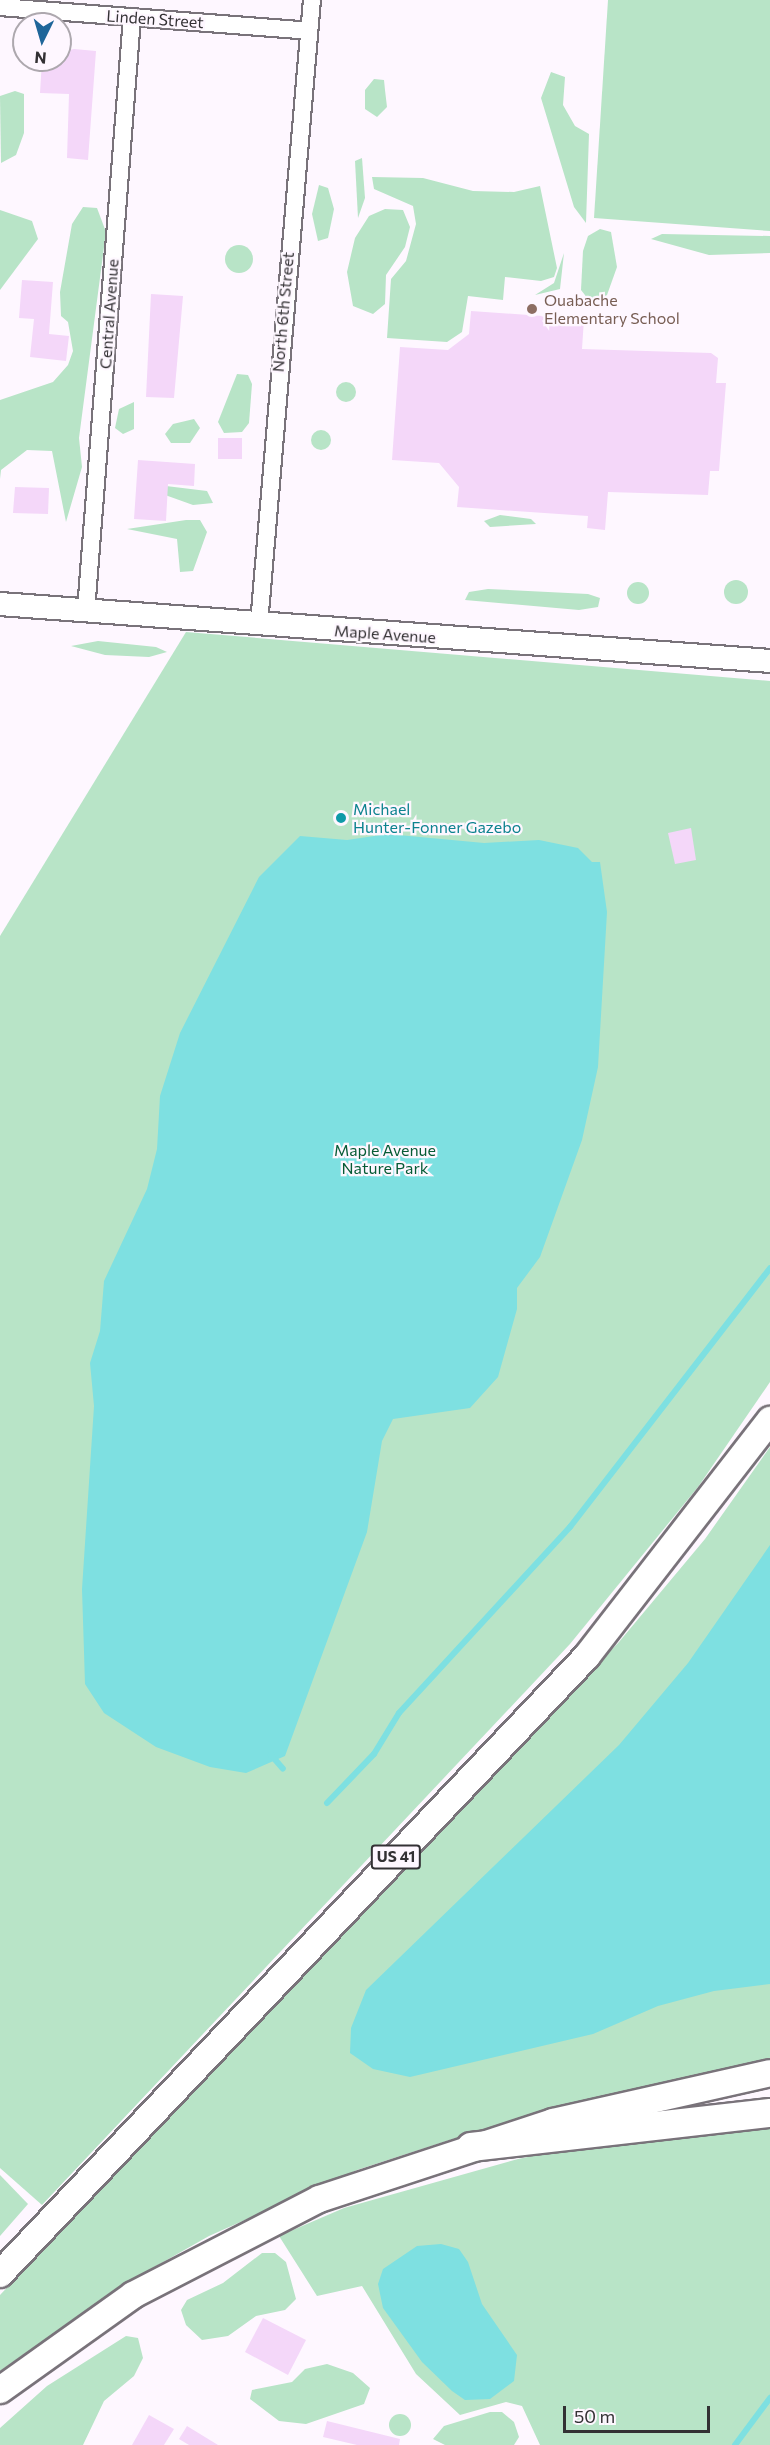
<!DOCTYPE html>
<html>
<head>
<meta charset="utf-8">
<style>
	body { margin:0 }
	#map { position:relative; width:770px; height:2445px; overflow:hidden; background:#fef7ff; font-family:Commissioner,sans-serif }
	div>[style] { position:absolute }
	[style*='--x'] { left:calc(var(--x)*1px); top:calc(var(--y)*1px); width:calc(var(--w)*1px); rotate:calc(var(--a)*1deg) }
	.green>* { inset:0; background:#b8e4c7 }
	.round { border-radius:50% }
	.water>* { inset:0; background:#7ee0e1 }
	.stream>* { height:6px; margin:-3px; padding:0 3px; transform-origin:3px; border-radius:3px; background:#7ee0e1 }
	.building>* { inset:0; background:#f4d7f9 }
	.roads { filter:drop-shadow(2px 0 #79737a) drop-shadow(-2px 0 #79737a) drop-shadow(0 2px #79737a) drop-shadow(0 -2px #79737a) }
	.street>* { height:16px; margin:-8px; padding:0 8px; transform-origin:8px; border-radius:8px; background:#fff }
	.secondary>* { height:22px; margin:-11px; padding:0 11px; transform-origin:11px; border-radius:11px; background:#fff }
	.primary>* { height:26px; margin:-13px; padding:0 13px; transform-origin:13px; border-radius:13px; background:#fff }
	.highway>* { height:28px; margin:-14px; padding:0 14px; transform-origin:14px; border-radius:14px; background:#fff }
	.dots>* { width:16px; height:16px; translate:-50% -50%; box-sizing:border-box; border:3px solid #fef7ff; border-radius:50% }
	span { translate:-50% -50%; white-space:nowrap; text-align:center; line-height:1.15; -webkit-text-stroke:4.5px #fef7ff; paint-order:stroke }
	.shield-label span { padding:2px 4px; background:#fef7ff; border:2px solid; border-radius:4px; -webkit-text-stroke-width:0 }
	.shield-label { font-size:15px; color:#333134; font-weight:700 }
	.street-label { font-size:16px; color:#333134 }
	.education-label { font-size:16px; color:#785e54 }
	.left { translate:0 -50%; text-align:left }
	.culture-label { font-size:16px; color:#0d838f }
	.park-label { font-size:16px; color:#065b35 }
	.north { position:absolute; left:12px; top:12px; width:60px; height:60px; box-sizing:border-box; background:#fef7ff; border:2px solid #ada8ae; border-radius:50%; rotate:185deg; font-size:16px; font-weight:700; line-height:24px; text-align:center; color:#333134 }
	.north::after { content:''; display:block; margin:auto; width:21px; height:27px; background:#1f669a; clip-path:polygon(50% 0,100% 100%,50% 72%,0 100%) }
	.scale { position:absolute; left:563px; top:2406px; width:147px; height:27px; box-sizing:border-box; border:3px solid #333134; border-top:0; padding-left:8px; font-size:18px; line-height:21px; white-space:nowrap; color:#333134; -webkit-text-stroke:4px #fef7ff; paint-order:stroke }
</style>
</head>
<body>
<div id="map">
	<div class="green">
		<div style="clip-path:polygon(608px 0,770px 0,770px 231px,594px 218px)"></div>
		<div style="clip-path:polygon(551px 72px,565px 77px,563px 105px,575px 126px,589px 134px,586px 223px,574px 207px,541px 98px)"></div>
		<div style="clip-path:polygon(374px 79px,384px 80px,385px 90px,387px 107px,377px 117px,365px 109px,365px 90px)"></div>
		<div style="clip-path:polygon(15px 91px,24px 94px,24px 133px,16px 155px,1px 163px,0 96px)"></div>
		<div style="clip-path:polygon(362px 158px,365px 198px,358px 218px,355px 161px)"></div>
		<div style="clip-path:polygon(372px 177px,423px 178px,473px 191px,514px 192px,540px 186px,557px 268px,554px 277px,541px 281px,505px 277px,503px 300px,468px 296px,462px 332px,447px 342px,387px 338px,391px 279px,406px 261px,416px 224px,413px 206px,374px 189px)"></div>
		<div style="clip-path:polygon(319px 185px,328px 188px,334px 209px,328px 238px,318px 241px,312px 214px)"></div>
		<div style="clip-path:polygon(83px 207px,97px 208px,106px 232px,79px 438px,82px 467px,66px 522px,52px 451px,27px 450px,1px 470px,0 479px,0 400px,53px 382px,68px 365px,73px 351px,68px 322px,61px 316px,60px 292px,72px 224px)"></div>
		<div style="clip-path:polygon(385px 209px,403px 210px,410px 227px,405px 247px,386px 275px,385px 304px,373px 314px,353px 306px,347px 272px,355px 238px,369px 216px)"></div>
		<div style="clip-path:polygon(0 210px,32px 221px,38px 239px,0 290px)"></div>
		<div style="clip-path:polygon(600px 229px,611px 232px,617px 267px,607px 295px,592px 304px,581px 290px,583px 251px,588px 236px)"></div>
		<div style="clip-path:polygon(662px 234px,770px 236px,770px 253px,709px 255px,651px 239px)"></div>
		<div class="round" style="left:225px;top:245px;width:28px;height:28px"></div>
		<div style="clip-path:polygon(564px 253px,560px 289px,535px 295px,554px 283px)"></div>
		<div style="clip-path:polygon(237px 374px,248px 375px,252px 384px,249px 423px,242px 432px,224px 433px,218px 422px)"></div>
		<div class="round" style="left:336px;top:382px;width:20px;height:20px"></div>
		<div style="clip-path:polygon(134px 402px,134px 429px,123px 434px,115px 428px,119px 409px)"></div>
		<div style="clip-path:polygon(194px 419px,200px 428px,190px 443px,171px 443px,165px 434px,173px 424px)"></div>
		<div class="round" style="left:311px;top:430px;width:20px;height:20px"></div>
		<div style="clip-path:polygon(166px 486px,207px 491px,213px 503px,193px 505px,154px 491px)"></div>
		<div style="clip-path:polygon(500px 515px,531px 519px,536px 524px,490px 527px,484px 521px)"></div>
		<div style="clip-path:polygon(186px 520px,200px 520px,207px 532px,193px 571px,180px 572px,177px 539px,127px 529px)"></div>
		<div class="round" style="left:724px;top:580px;width:24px;height:24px"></div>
		<div class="round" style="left:627px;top:582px;width:22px;height:22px"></div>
		<div style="clip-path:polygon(488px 589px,588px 594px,600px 598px,598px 607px,579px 610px,465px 600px,469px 592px)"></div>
		<div style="clip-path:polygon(186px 632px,770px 681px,770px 1382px,698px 1487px,570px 1644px,42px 2205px,0 2168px,0 936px)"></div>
		<div style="clip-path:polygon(98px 641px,156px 647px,167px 652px,149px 657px,105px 655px,71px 646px)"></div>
		<div style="clip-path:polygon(770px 1447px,770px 2065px,456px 2138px,357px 2170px,209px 2236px,128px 2282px,0 2371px,0 2295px,619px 1642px,705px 1539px)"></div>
		<div style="clip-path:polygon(770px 2123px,770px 2445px,540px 2445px,522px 2406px,506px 2402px,460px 2415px,416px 2374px,362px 2286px,317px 2296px,279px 2236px,344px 2208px,518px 2159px,600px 2142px)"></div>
		<div style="clip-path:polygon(0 2175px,28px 2204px,0 2236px)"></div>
		<div style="clip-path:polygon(262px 2253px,275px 2253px,286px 2262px,296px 2299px,285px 2310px,256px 2316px,228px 2336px,202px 2340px,186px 2325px,181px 2310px,187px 2300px,223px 2283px)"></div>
		<div style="clip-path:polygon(126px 2336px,138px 2338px,143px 2358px,134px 2376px,104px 2401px,83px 2445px,0 2445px,0 2428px,47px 2386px)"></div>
		<div style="clip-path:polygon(327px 2364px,353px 2373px,370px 2388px,364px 2404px,306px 2424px,279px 2421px,250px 2399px,252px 2390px,292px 2382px,305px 2369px)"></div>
		<div style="clip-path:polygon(490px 2412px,502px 2412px,514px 2422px,519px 2437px,514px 2445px,445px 2445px,433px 2439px,444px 2426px)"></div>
		<div class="round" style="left:389px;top:2414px;width:22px;height:22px"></div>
	</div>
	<div class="water">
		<div style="clip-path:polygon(388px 834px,484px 843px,539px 840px,578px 848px,592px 862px,600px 862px,607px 912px,598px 1067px,582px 1140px,540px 1257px,517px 1288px,517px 1309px,498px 1377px,470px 1408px,393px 1419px,382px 1441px,367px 1532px,285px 1756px,246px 1773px,210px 1767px,156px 1747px,104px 1713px,85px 1684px,82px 1589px,94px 1406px,90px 1363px,100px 1331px,104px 1281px,147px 1189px,157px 1149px,160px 1096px,180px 1033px,259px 877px,300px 836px,347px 840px)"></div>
		<div style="clip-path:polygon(770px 1545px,770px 1984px,714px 1991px,658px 2006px,593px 2034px,410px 2077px,373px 2069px,350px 2053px,351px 2028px,366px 1990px,619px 1745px,688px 1663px)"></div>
		<div style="clip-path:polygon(441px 2244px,459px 2249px,468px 2262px,482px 2304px,517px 2355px,514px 2381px,490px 2399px,465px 2400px,452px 2391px,422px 2362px,383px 2308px,378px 2284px,383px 2269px,417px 2246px)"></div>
	</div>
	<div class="stream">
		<div style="--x:271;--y:1755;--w:18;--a:49"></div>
		<div style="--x:327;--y:1803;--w:68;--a:-46.2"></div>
		<div style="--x:374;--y:1754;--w:48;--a:-58.6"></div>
		<div style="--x:399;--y:1713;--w:253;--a:-47.4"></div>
		<div style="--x:570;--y:1527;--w:327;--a:-52.3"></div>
		<div style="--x:735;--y:2445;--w:59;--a:-53.3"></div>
	</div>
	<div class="building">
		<div style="clip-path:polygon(74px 49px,96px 51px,88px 160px,67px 158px,69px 94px,40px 93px,42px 60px,60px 60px,60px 52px)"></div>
		<div style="clip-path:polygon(22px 280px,53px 282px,49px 334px,69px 336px,66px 361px,30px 357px,34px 319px,19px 318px)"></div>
		<div style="clip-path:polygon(151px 294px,183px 296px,174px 398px,146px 397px)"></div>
		<div style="clip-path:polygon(471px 311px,584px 319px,582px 349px,711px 353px,718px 358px,716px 383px,726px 383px,719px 471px,710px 471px,708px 495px,608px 492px,605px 530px,587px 528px,588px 516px,457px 507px,459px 487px,439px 463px,392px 460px,400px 347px,448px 350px,469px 334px)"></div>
		<div style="clip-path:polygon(218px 438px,242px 438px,242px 459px,218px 459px)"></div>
		<div style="clip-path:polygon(138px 460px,195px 464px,194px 486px,168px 484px,166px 521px,134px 519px)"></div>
		<div style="clip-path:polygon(15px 487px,49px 488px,48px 514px,13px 513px)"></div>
		<div style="clip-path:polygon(691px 828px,696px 860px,675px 864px,668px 833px)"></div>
		<div style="clip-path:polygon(263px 2318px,306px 2340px,288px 2375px,245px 2352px)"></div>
		<div style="clip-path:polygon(149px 2415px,174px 2429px,164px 2445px,132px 2445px)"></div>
		<div style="clip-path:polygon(327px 2421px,400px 2439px,399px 2445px,357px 2445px,323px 2437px)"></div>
		<div style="clip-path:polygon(187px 2426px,218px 2445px,189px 2445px,179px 2439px)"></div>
	</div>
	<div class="roads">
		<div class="street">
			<div style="--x:0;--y:7;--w:310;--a:4.4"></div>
			<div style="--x:86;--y:611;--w:596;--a:-85.57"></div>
			<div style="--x:259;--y:624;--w:626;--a:-85.15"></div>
		</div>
		<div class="secondary">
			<div style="--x:0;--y:604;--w:772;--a:4.23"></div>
		</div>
		<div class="primary">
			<div style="--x:0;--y:2274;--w:852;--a:-46.47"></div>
			<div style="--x:587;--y:1656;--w:299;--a:-52.2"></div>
			<div style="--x:0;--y:2390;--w:163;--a:-35.5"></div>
			<div style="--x:133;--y:2295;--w:209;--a:-27.3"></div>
			<div style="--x:319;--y:2199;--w:246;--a:-18.2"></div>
			<div style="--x:553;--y:2122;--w:222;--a:-12.7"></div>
		</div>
		<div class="highway">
			<div style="--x:471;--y:2147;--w:301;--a:-6.5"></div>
		</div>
	</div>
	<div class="dots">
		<div style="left:532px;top:309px;background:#8d6e63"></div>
		<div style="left:341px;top:818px;background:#0f9aa8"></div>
	</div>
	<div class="shield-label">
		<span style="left:396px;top:1857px">US 41</span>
	</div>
	<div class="street-label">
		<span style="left:155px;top:19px;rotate:4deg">Linden Street</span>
		<span style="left:283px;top:312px;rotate:-85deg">North 6th Street</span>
		<span style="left:109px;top:314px;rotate:-86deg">Central Avenue</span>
		<span style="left:385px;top:634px;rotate:4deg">Maple Avenue</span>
	</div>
	<div class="education-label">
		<span class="left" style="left:544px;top:309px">Ouabache<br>Elementary School</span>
	</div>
	<div class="culture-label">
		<span class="left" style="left:353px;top:818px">Michael<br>Hunter-Fonner Gazebo</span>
	</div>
	<div class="park-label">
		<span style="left:385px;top:1159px">Maple Avenue<br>Nature Park</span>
	</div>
	<div class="north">N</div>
	<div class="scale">50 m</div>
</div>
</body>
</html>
